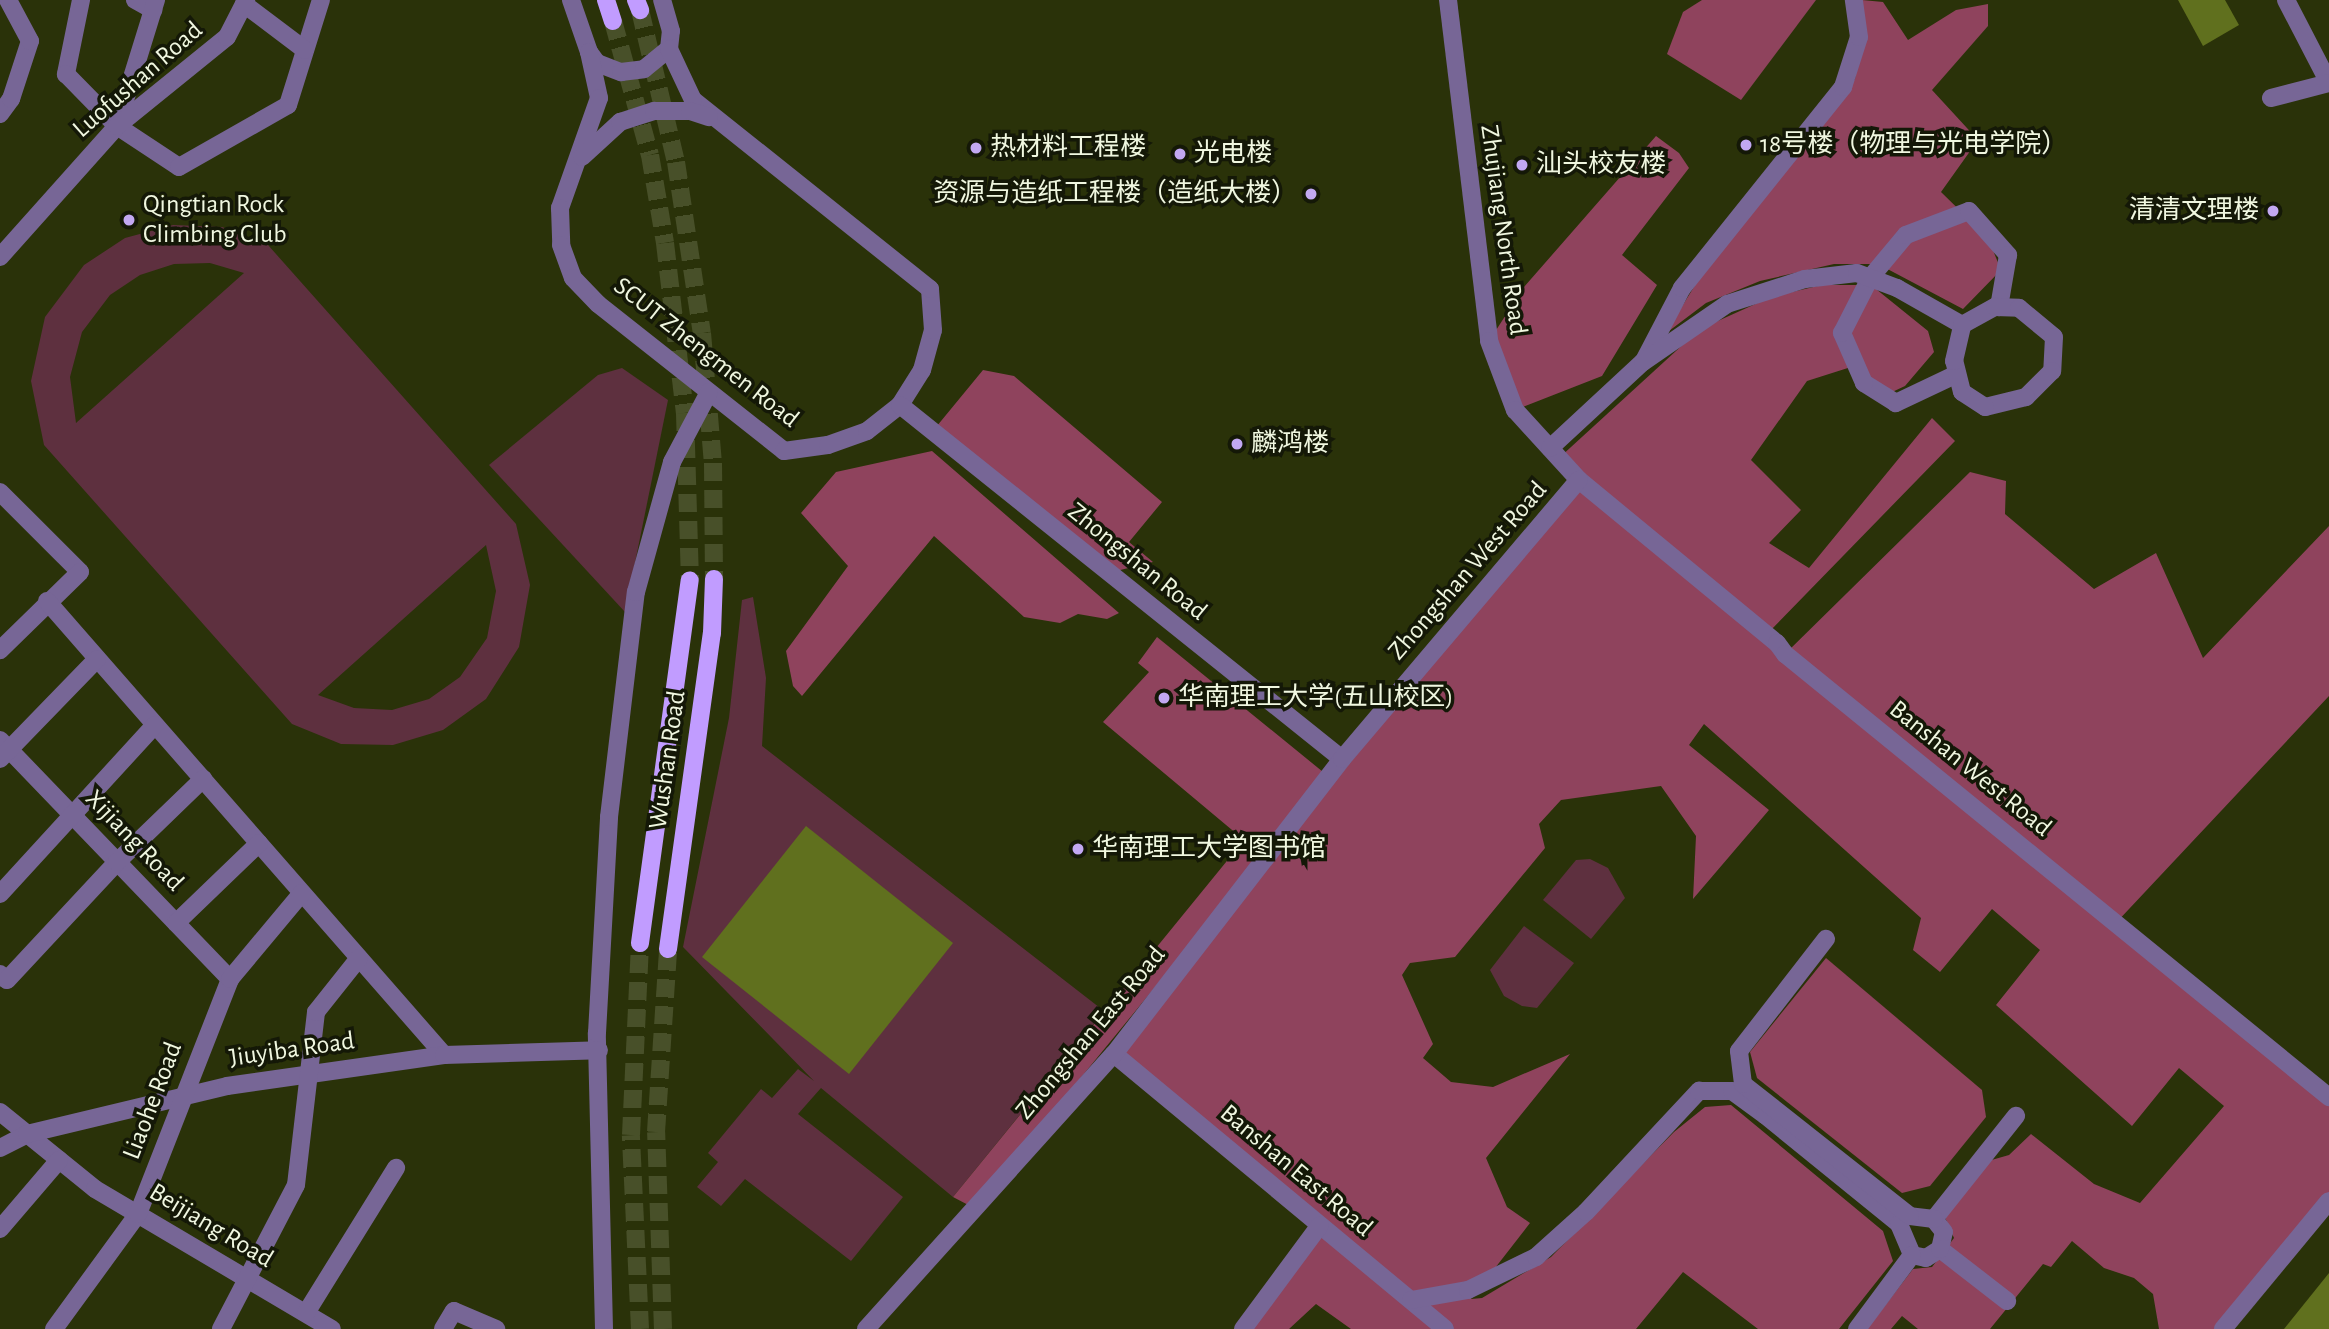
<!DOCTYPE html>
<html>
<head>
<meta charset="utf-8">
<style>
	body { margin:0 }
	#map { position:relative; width:2329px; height:1329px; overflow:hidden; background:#2a3209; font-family:"Alegreya Sans","Noto Sans SC",sans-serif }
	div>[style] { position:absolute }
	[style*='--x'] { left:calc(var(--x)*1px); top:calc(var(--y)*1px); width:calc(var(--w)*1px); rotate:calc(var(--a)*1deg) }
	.green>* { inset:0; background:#5e303f }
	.forest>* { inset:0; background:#8f435d }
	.water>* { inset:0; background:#60701e }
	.major-tunnel>* { height:18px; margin-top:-9px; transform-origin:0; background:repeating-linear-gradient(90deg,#485029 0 18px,transparent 0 27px) }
	.minor>* { height:18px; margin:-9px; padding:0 9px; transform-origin:9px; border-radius:9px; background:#776696 }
	.major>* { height:18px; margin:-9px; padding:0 9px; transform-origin:9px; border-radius:9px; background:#c19cff }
	.dots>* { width:19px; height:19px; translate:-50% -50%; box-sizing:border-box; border:4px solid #141807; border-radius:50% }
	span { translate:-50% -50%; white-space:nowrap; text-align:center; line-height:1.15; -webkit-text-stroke:7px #141807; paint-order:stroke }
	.street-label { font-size:26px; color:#f0f7e0 }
	.poi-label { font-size:26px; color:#f0f7e0 }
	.left { translate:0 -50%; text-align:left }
	.right { translate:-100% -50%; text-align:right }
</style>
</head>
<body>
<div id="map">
	<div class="green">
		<div style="clip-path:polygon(evenodd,173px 225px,222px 227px,268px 245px,516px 524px,530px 585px,519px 647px,486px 699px,443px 730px,393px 745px,341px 744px,292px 724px,44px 445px,31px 381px,45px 317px,84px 265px,125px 238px,173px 225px,210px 263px,244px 273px,76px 423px,70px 377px,82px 332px,110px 295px,140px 275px,174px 264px,210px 263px,173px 225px,486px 545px,496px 591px,487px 638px,460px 677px,429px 699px,392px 710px,354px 708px,318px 695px,486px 545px)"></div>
		<div style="clip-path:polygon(622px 368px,668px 400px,625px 612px,489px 465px,598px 375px)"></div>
		<div style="clip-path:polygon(753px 597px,766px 678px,762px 746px,1104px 1011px,953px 1197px,821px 1088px,798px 1114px,903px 1197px,851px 1261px,745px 1179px,721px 1206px,697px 1187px,718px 1162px,708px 1153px,761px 1089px,772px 1098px,798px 1069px,814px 1081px,683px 947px,729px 718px,742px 600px)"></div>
		<div style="clip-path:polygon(1590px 859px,1608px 868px,1625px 898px,1591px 939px,1543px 900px,1576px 860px)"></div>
		<div style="clip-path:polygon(1524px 926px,1574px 963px,1537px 1008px,1522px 1006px,1504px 996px,1490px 970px)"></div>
	</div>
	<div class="forest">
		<div style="clip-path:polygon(1702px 0,1816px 0,1741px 100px,1667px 54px,1683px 12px)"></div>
		<div style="clip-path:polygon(1862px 0,1883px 2px,1908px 40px,1956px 10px,1988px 4px,1988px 26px,1932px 90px,1978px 140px,1941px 192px,1988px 238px,2001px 270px,1963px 309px,1878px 264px,1834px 264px,1760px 281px,1706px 303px,1665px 334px,1718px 248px,1855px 79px)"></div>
		<div style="clip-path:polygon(1656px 136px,1679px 153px,1689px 168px,1622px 255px,1657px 285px,1602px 376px,1515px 410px,1489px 341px,1524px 287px)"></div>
		<div style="clip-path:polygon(1822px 285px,1871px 285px,1928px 331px,1934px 352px,1905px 386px,1890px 393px,1851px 367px,1807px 381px,1751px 460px,1801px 510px,1769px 543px,1809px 568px,1932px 418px,1955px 441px,1767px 634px,1785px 654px,1970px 472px,2006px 481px,2005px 514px,2094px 589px,2156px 553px,2203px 658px,2329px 526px,2329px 696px,2114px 925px,2329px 1097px,2329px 1201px,2223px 1329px,2159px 1329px,2153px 1294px,2134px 1278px,2104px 1268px,2072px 1241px,2051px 1267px,2043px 1264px,1990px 1329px,1918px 1329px,1902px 1316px,1891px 1329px,1867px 1329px,1913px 1269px,1932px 1267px,1954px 1238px,1944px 1215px,1988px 1161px,2009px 1155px,2031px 1134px,2094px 1184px,2140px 1203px,2224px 1106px,2179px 1068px,2132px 1126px,1996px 1005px,2040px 950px,1992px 909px,1940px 972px,1913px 950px,1921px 918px,1704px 724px,1689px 745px,1769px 810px,1693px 899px,1696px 836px,1661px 786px,1561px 800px,1539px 824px,1545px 848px,1455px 957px,1410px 963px,1402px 975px,1433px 1044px,1423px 1058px,1451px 1082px,1493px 1087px,1570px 1054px,1486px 1158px,1507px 1207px,1530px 1223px,1471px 1299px,1482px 1298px,1551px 1257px,1674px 1132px,1705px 1107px,1731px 1105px,1883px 1231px,1893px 1261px,1839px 1329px,1758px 1329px,1683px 1272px,1636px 1329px,1351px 1329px,1316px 1304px,1289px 1329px,1243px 1329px,1320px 1225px,1114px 1054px,1579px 480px,1559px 458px,1700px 329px,1771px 297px)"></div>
		<div style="clip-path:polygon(983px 370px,1014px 376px,1162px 502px,1129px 542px,1153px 562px,1108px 573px,932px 432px)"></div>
		<div style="clip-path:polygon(932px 451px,1119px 613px,1107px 619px,1078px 614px,1060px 623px,1024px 617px,934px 536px,802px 696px,793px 686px,786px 651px,848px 566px,801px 513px,836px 472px)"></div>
		<div style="clip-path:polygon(1157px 637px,1328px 776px,974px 1208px,953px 1197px,1244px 840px,1103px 722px,1149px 672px,1138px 663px)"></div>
		<div style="clip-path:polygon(1826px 958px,1982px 1090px,1986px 1117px,1930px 1186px,1902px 1193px,1757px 1078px,1750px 1052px)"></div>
	</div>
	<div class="water">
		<div style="clip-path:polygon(2178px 0,2225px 0,2239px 25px,2203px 46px)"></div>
		<div style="clip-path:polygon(806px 826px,953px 943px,849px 1074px,702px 957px)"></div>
		<div style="clip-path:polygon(2329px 1273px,2329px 1329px,2284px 1329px)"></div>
	</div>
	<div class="major-tunnel">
		<div style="--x:640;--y:10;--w:156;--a:76.7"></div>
		<div style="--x:676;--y:162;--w:173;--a:81.4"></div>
		<div style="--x:702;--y:333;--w:130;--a:85.2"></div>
		<div style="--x:713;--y:463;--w:116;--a:89.5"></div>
		<div style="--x:613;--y:21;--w:139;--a:74.6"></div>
		<div style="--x:650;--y:155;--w:89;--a:80.3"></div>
		<div style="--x:665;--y:243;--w:171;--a:83.3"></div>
		<div style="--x:685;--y:413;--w:167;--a:88.3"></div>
		<div style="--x:640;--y:1329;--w:194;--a:-92.7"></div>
		<div style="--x:631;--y:1135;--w:192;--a:-87.3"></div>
		<div style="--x:663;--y:1329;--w:197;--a:-92"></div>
		<div style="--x:656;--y:1132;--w:183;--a:-86.2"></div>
	</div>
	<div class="minor">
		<div style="--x:81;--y:0;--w:76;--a:101.5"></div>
		<div style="--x:66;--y:74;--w:73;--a:45.6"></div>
		<div style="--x:117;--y:126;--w:74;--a:33.5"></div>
		<div style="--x:179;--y:167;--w:125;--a:-29.6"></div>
		<div style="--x:288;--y:105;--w:110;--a:-72.6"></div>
		<div style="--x:135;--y:0;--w:21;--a:29"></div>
		<div style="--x:571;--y:0;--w:55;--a:70.9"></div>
		<div style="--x:589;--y:52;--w:14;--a:54"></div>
		<div style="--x:597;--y:63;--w:26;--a:21"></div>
		<div style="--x:621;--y:72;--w:23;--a:-7"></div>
		<div style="--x:644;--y:69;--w:32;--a:-39"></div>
		<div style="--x:669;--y:49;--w:18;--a:-84"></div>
		<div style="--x:671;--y:31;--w:32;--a:-106"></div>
		<div style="--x:1448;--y:0;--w:343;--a:83.1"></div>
		<div style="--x:1489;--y:341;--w:74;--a:69.4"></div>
		<div style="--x:1515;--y:410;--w:95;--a:47.6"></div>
		<div style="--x:1579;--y:480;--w:256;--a:39.5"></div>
		<div style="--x:1777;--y:643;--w:14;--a:54"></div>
		<div style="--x:1785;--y:654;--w:702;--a:39.16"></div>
		<div style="--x:2286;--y:0;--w:93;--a:62.6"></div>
		<div style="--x:244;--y:4;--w:76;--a:37"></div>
		<div style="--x:589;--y:52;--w:47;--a:77.7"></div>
		<div style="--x:599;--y:98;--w:117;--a:109.5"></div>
		<div style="--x:560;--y:208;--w:37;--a:88"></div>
		<div style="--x:561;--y:245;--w:35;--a:70"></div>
		<div style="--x:573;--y:278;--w:36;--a:46"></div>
		<div style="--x:598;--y:304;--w:237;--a:38.3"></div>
		<div style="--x:784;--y:451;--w:44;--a:-7.8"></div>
		<div style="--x:828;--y:445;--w:41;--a:-19.7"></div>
		<div style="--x:867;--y:431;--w:42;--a:-38.2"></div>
		<div style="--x:900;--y:405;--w:41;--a:-57.8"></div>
		<div style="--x:922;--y:370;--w:41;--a:-74.6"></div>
		<div style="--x:933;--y:330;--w:41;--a:-94.2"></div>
		<div style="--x:930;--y:289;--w:303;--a:-141.4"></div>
		<div style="--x:693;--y:100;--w:56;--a:-115.2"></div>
		<div style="--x:2271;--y:98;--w:60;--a:-14.5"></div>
		<div style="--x:0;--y:114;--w:19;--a:-54"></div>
		<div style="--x:11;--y:99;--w:61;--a:-71.9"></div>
		<div style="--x:30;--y:41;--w:47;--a:-118.2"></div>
		<div style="--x:117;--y:126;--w:132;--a:-72.8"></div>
		<div style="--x:582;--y:157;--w:52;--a:-42.6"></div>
		<div style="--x:620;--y:122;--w:36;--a:-18"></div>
		<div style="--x:654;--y:111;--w:36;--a:0"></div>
		<div style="--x:690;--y:111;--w:20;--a:18"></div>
		<div style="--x:0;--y:257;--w:176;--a:-48.2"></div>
		<div style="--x:117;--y:126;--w:141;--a:-39"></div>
		<div style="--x:227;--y:37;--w:42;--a:-62.8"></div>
		<div style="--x:1645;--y:359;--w:80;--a:-62.5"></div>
		<div style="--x:1682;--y:288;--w:258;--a:-51.3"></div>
		<div style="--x:1843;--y:87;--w:52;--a:-72.3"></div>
		<div style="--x:1859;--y:37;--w:37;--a:-98"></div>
		<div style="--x:1957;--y:374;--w:68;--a:154.6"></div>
		<div style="--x:1896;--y:403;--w:38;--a:-148"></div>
		<div style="--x:1864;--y:383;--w:55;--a:-113.7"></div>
		<div style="--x:1842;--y:333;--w:62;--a:-63"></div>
		<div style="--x:1870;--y:278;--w:56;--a:-50.1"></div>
		<div style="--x:1906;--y:235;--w:67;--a:-20.9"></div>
		<div style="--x:1969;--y:211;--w:59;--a:48.4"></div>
		<div style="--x:2008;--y:255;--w:53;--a:99.8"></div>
		<div style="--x:900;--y:405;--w:566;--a:38.69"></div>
		<div style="--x:1550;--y:448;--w:127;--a:-42.8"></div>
		<div style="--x:1643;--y:362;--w:102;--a:-34.6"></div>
		<div style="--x:1727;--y:304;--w:82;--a:-17.8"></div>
		<div style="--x:1805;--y:279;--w:52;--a:-6.6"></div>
		<div style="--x:1857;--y:273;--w:43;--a:20.6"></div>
		<div style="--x:1897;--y:288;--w:75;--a:29.6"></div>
		<div style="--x:1962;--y:325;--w:38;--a:-29"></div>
		<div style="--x:1995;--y:307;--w:24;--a:2"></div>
		<div style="--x:2019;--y:308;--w:45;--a:39.6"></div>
		<div style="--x:2054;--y:337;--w:34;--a:93"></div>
		<div style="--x:2052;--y:371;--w:37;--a:135"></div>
		<div style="--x:2026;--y:397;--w:42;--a:166.3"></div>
		<div style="--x:1985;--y:407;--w:27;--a:-147"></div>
		<div style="--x:1962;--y:392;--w:32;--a:-104"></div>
		<div style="--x:1954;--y:361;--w:37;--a:-77"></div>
		<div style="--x:0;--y:492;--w:113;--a:45"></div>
		<div style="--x:80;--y:572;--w:112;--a:135.7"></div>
		<div style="--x:47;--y:601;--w:603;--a:48.83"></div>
		<div style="--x:0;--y:740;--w:332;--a:46.1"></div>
		<div style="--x:0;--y:759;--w:139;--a:-45.9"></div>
		<div style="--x:0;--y:894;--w:229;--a:-47.5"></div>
		<div style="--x:176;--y:923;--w:115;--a:-43.9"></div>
		<div style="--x:0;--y:974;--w:9;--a:41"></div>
		<div style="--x:7;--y:980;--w:161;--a:-47"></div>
		<div style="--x:117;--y:862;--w:120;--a:-44"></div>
		<div style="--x:1114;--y:1054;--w:430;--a:39.7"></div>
		<div style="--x:0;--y:1112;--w:122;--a:39"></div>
		<div style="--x:95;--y:1189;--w:275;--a:30.6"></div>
		<div style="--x:0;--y:1148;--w:30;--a:-27"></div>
		<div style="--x:27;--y:1134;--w:206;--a:-13.5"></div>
		<div style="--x:227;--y:1086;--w:219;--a:-8.1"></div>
		<div style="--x:444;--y:1055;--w:155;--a:-1.8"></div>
		<div style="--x:1934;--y:1219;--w:132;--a:-51.5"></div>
		<div style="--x:0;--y:1229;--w:91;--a:-49.5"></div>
		<div style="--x:1940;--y:1249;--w:85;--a:37.8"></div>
		<div style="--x:1411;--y:1300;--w:58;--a:-10"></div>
		<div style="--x:1468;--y:1290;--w:76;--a:-25.9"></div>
		<div style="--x:1536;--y:1257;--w:67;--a:-42"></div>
		<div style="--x:1586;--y:1212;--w:166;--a:-47"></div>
		<div style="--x:1699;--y:1091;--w:33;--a:0"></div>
		<div style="--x:1732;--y:1091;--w:41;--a:36"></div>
		<div style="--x:1765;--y:1115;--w:173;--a:39.1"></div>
		<div style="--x:1899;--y:1224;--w:34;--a:67"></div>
		<div style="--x:1912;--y:1255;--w:14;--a:12"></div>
		<div style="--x:1926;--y:1258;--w:17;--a:-33"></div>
		<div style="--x:1940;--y:1249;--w:17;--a:-77"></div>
		<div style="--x:1944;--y:1232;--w:16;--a:-128"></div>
		<div style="--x:1934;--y:1219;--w:24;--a:-173"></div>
		<div style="--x:1910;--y:1216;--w:213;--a:-141.7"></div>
		<div style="--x:1743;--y:1084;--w:33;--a:-97"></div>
		<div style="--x:1739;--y:1051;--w:142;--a:-52.2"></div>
		<div style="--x:306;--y:1313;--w:171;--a:-58.2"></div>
		<div style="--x:54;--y:1329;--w:142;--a:-53.9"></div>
		<div style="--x:138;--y:1214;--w:252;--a:-68.6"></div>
		<div style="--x:230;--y:979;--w:112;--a:-50.1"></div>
		<div style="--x:221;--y:1329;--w:162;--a:-62.5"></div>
		<div style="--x:296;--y:1185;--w:174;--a:-83.4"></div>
		<div style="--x:316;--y:1012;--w:69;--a:-51.5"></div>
		<div style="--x:443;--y:1329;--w:21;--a:-59"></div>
		<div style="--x:454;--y:1311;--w:46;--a:23.2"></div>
		<div style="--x:604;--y:1329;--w:296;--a:-91.4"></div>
		<div style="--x:597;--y:1033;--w:216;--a:-86.8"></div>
		<div style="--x:609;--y:817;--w:227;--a:-83.2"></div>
		<div style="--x:636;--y:592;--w:135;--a:-74.5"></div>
		<div style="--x:672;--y:462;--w:79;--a:-62.1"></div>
		<div style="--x:866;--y:1329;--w:370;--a:-48"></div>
		<div style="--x:1114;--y:1054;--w:373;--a:-52.3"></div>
		<div style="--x:1342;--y:759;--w:366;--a:-49.7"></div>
		<div style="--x:1243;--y:1329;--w:129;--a:-53.5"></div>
		<div style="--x:1857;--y:1329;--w:92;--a:-53.4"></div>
		<div style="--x:2223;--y:1329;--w:166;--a:-50.4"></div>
	</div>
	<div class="major">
		<div style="--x:606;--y:0;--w:22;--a:72"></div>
		<div style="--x:636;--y:0;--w:11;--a:68"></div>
		<div style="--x:640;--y:943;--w:366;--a:-82.2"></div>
		<div style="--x:668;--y:949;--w:319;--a:-82.1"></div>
		<div style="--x:712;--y:633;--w:54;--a:-87.9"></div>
	</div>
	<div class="dots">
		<div style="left:1746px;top:145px;background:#c2a8f2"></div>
		<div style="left:976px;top:148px;background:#c2a8f2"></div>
		<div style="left:1180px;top:154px;background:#c2a8f2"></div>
		<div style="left:1522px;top:165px;background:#c2a8f2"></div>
		<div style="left:1311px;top:194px;background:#c2a8f2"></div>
		<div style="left:2273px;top:211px;background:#c2a8f2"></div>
		<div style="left:129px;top:220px;background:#c2a8f2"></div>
		<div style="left:1237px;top:444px;background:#c2a8f2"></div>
		<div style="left:1164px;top:698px;background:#c2a8f2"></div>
		<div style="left:1078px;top:849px;background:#c2a8f2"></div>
	</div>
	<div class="street-label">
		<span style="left:138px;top:80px;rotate:-41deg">Luofushan Road</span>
		<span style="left:1503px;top:230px;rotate:82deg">Zhujiang North Road</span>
		<span style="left:706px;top:353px;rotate:38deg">SCUT Zhengmen Road</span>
		<span style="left:1137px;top:562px;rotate:39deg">Zhongshan Road</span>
		<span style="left:1468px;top:571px;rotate:-49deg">Zhongshan West Road</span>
		<span style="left:668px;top:760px;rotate:-82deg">Wushan Road</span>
		<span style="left:1970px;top:769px;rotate:39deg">Banshan West Road</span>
		<span style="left:134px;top:841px;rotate:46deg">Xijiang Road</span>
		<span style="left:1091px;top:1033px;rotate:-50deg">Zhongshan East Road</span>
		<span style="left:292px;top:1050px;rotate:-8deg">Jiuyiba Road</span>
		<span style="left:153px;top:1101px;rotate:-69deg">Liaohe Road</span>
		<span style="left:1296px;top:1171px;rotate:40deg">Banshan East Road</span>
		<span style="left:211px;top:1226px;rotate:31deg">Beijiang Road</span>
	</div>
	<div class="poi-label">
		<span class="left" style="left:1760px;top:145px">18号楼（物理与光电学院）</span>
		<span class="left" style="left:990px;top:148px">热材料工程楼</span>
		<span class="left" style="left:1194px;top:154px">光电楼</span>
		<span class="left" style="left:1536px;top:165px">汕头校友楼</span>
		<span class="right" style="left:1297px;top:194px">资源与造纸工程楼（造纸大楼）</span>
		<span class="left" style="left:143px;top:220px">Qingtian Rock<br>Climbing Club</span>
		<span class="right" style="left:2259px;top:211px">清清文理楼</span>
		<span class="left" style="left:1251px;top:444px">麟鸿楼</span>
		<span class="left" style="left:1178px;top:698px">华南理工大学(五山校区)</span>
		<span class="left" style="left:1092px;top:849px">华南理工大学图书馆</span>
	</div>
</div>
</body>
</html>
